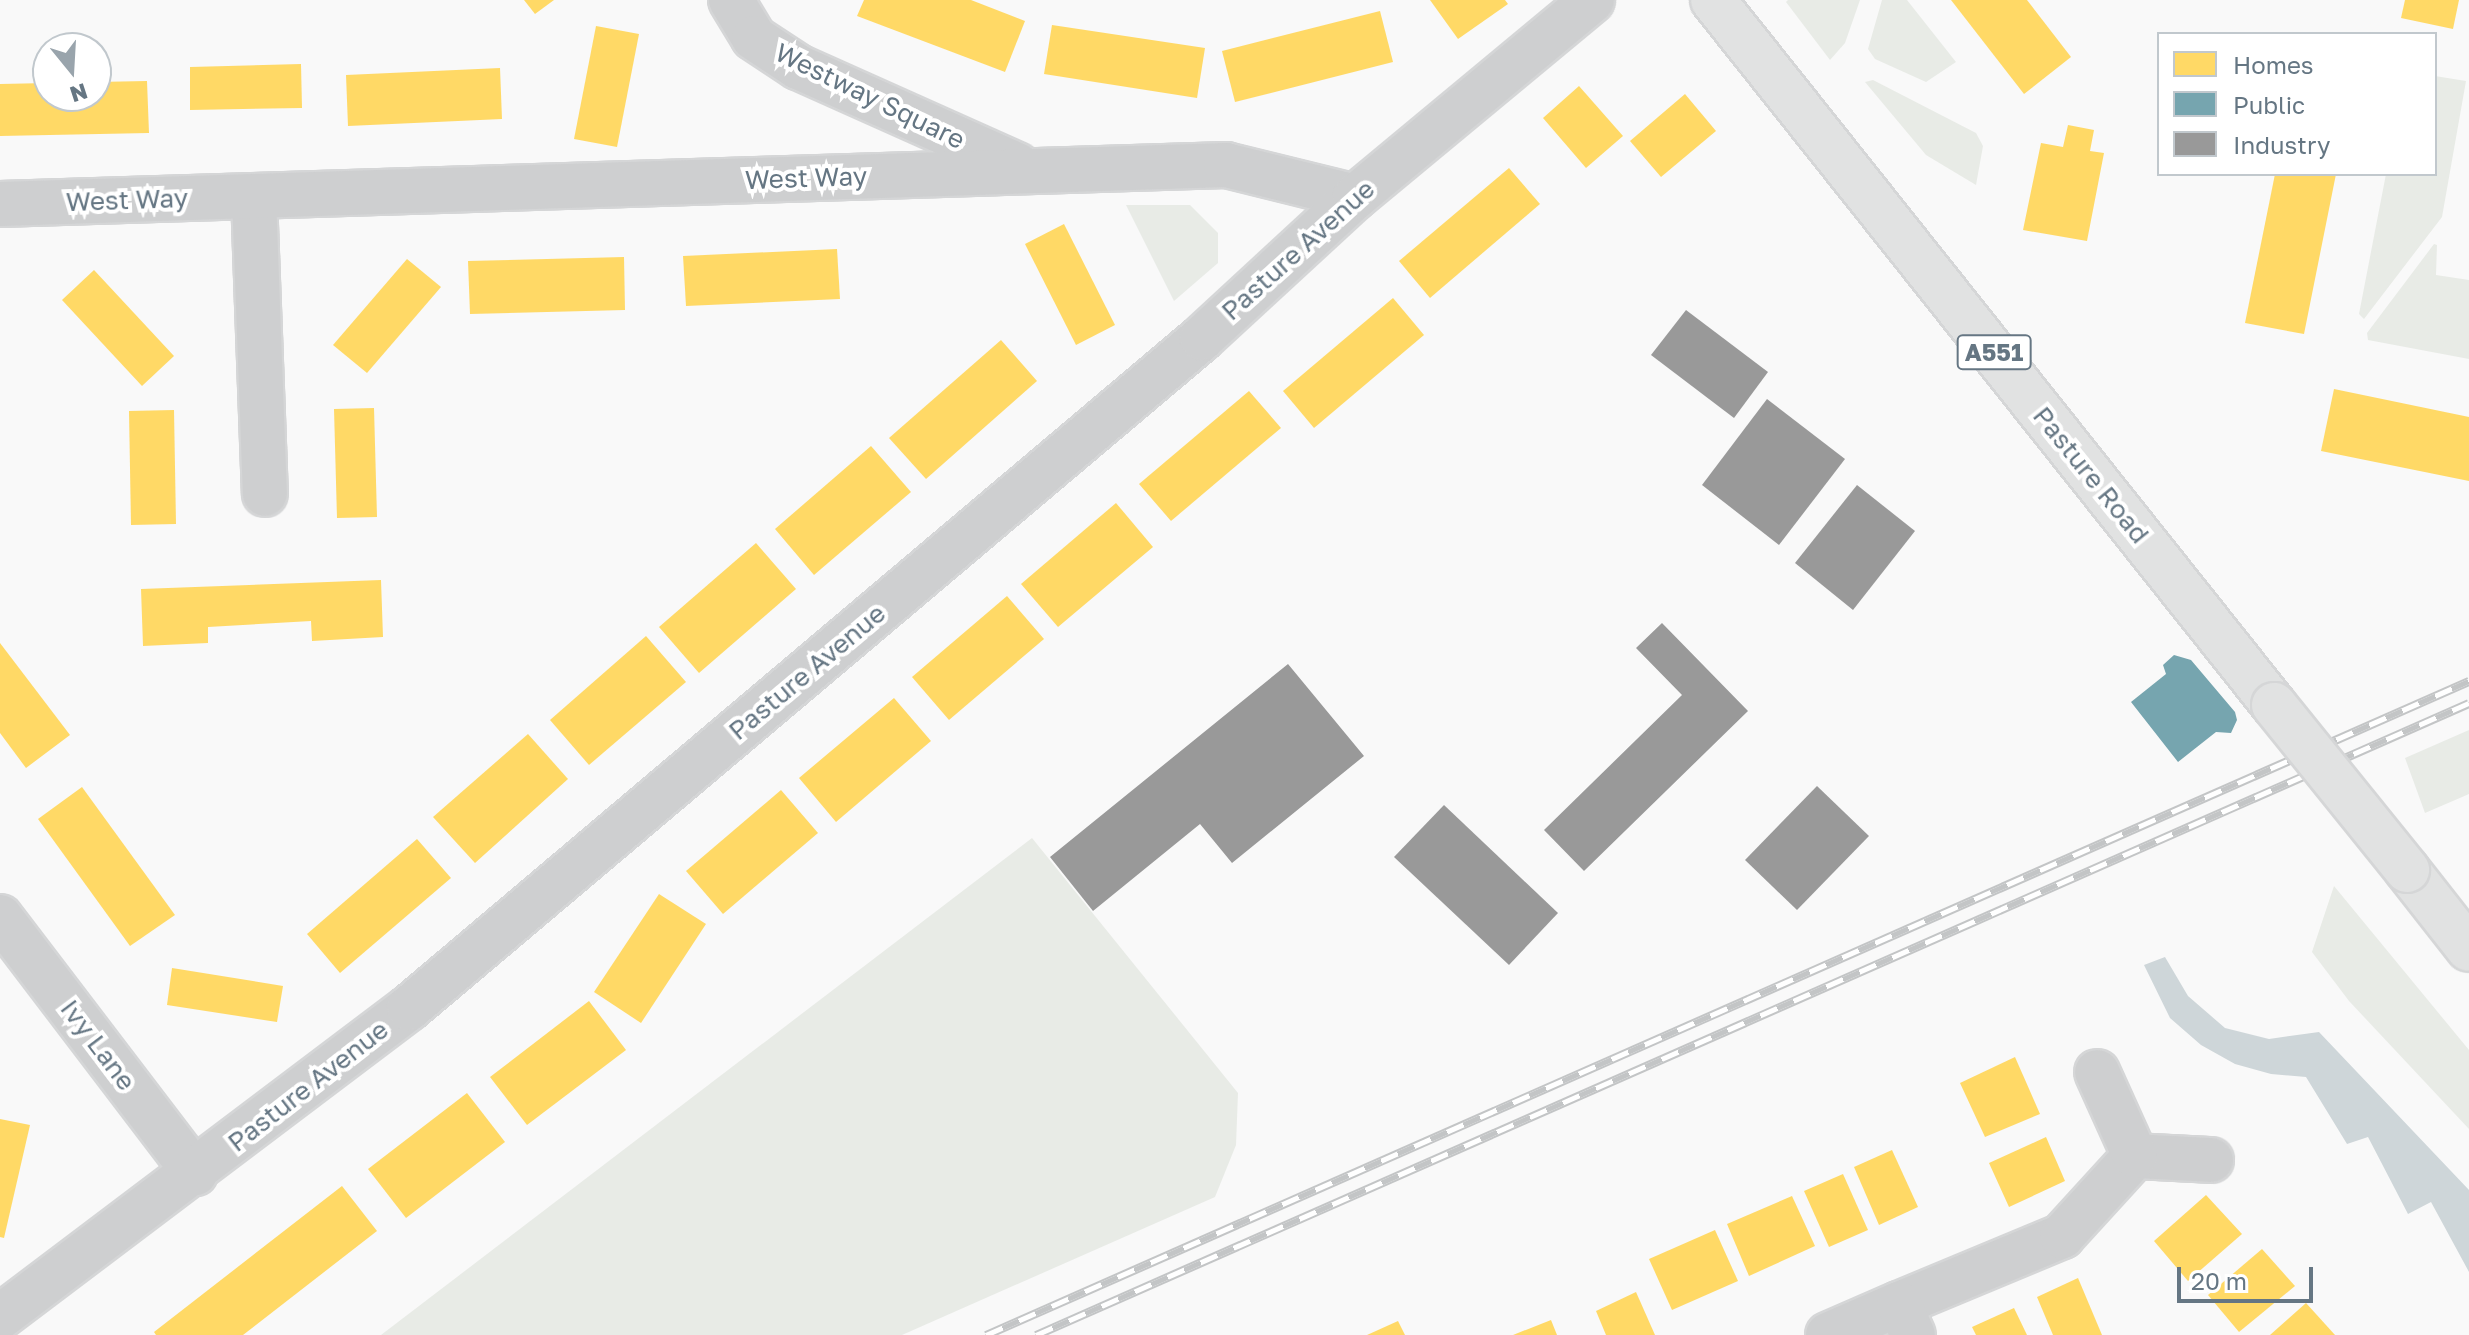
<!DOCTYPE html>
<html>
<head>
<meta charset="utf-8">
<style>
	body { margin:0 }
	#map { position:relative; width:2469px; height:1335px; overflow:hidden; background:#f9f9f9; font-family:"Golos Text",sans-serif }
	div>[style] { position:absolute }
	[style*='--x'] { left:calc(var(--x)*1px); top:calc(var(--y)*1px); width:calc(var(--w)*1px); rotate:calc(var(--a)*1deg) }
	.green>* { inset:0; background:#e8ebe6 }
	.water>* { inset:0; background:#ced6d9 }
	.homes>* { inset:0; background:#ffd966 }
	.public>* { inset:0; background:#76a5af }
	.industry>* { inset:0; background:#999 }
	.roads { filter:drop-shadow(2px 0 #d5d6d7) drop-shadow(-2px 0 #d5d6d7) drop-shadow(0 2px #d5d6d7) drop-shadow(0 -2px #d5d6d7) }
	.minor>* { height:44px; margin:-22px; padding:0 22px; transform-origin:22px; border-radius:22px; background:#cecfd0 }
	.primary>* { height:44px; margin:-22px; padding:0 22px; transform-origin:22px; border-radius:22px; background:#e1e2e2 }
	.rail>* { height:9px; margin-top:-4.5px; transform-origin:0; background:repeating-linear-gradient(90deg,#fff 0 18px,#c3c5c6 0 36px); box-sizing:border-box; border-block:2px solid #c3c5c6 }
	.bridges { filter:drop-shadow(2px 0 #d5d6d7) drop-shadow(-2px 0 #d5d6d7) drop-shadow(0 2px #d5d6d7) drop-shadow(0 -2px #d5d6d7) }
	.primary-bridge>* { height:44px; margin:-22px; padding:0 22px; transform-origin:22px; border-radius:22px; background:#e1e2e2 }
	span { translate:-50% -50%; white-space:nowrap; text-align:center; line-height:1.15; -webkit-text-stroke:8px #fff; paint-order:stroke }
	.shield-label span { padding:2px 6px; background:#fff; border:2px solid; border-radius:6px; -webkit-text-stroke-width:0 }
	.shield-label { font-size:24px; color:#657683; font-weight:700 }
	.street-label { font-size:26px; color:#657683 }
	.legend { position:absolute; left:2157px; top:32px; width:280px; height:144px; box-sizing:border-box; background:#fff; border:2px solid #c1c8cd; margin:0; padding:10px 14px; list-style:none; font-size:24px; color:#657683 }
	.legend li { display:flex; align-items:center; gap:16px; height:40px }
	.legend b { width:40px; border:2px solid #c1c8cd }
	.north { position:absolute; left:32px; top:32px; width:80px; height:80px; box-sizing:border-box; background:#fff; border:2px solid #c1c8cd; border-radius:50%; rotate:162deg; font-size:22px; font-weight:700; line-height:32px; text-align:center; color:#657683 }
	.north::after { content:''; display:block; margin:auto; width:28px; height:36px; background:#99a4ac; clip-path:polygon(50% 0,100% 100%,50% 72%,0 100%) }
	.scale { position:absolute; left:2177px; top:1267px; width:136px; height:36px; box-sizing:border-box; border:4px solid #657683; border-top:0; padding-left:10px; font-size:24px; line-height:28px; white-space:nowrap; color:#657683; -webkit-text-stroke:6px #fff; paint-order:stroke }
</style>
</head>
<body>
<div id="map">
	<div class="green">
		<div style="clip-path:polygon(1788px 0,1860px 0,1845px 43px,1830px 60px,1786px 2px)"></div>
		<div style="clip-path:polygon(1882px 0,1907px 0,1956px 62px,1926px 82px,1875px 59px,1868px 49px)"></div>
		<div style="clip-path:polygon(2435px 76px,2466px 81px,2442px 217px,2364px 319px,2359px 314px,2386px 174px,2435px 174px)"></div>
		<div style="clip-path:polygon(1873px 80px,1976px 133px,1983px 146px,1976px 185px,1926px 155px,1865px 82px)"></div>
		<div style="clip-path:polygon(1126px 205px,1190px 205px,1218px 233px,1218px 263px,1174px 301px)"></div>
		<div style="clip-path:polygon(2434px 244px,2437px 245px,2436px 275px,2469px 280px,2469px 359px,2368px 340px,2367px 333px)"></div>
		<div style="clip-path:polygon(2469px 730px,2469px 794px,2425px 813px,2405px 758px)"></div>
		<div style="clip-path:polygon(1032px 838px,1238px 1093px,1236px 1145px,1215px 1197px,902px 1335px,381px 1335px)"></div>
		<div style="clip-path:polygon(2334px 886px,2469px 1050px,2469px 1129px,2349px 1001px,2312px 952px)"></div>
	</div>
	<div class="water">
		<div style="clip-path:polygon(2165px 957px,2188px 996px,2225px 1028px,2269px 1039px,2319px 1032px,2469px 1190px,2469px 1272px,2431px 1202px,2408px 1214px,2368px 1137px,2347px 1144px,2306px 1077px,2271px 1074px,2235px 1064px,2201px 1045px,2170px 1018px,2144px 965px)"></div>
	</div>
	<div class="homes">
		<div style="clip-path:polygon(524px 0,554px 0,535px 14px)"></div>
		<div style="clip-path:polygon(864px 0,971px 0,1025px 21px,1005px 72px,857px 16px)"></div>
		<div style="clip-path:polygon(1430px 0,1505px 0,1508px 4px,1458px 39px)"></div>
		<div style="clip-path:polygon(1951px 0,2027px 0,2071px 57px,2024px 94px)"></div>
		<div style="clip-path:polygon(2405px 0,2459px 0,2453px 29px,2401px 18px)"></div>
		<div style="clip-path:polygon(1380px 11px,1393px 62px,1235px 102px,1222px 51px)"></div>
		<div style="clip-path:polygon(1052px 25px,1205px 48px,1197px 98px,1044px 74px)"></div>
		<div style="clip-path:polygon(596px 26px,639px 34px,617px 147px,574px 139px)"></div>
		<div style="clip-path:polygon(301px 64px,302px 108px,190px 110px,190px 67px)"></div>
		<div style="clip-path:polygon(500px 68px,502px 119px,348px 126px,346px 75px)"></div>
		<div style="clip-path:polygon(147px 81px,149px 133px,0 136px,0 84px,48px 83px,48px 96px,96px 96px,96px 82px)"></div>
		<div style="clip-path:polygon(1579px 86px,1623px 136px,1586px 168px,1543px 118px)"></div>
		<div style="clip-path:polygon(1685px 94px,1716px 131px,1661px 177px,1630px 141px)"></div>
		<div style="clip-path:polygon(2068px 125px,2094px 130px,2090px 151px,2104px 153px,2087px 241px,2023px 230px,2041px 143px,2063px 147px)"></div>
		<div style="clip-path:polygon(1509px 168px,1540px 204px,1430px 298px,1399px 261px)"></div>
		<div style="clip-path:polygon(2275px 174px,2336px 174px,2304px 334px,2245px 323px)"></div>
		<div style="clip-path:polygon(1064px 224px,1115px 325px,1076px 345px,1025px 244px)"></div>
		<div style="clip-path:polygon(837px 249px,840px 299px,686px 306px,683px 256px)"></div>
		<div style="clip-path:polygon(624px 257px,625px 310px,470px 314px,468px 261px)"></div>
		<div style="clip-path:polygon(407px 259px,441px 287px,367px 373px,333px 345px)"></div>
		<div style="clip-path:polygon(94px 270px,174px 356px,142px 386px,62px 300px)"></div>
		<div style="clip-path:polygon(1393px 298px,1424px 335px,1314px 428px,1283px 391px)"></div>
		<div style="clip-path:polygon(1001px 340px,1037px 381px,926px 479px,889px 438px)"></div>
		<div style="clip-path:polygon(2334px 389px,2469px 417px,2469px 481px,2321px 451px)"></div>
		<div style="clip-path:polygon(1249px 391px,1281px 428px,1171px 521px,1139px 484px)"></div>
		<div style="clip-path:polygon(374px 408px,377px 517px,337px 518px,334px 409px)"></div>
		<div style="clip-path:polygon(174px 410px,176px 524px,131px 525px,129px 411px)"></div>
		<div style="clip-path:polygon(871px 446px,911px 492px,814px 575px,775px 529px)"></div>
		<div style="clip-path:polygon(1116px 503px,1153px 547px,1058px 627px,1021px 584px)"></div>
		<div style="clip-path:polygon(756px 543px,796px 589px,699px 673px,659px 627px)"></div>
		<div style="clip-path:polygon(381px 580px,383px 637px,312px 641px,311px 621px,208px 627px,208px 643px,143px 646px,141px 589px)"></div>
		<div style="clip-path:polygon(1007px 596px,1044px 639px,949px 720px,912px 677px)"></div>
		<div style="clip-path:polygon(646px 636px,686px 682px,589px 765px,550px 720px)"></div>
		<div style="clip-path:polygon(0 643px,70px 735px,26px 768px,0 733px)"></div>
		<div style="clip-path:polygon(894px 698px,931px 741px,836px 822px,799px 778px)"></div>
		<div style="clip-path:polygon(528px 734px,568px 779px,475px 863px,433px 817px)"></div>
		<div style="clip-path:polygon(82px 787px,175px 915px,130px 946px,38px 819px)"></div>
		<div style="clip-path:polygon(781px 790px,818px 833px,723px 914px,686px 871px)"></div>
		<div style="clip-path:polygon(417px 839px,451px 878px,340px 973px,307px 934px)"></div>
		<div style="clip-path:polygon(659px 894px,706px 924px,641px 1023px,594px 992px)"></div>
		<div style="clip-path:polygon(172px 968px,283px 986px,277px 1022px,167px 1005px)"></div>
		<div style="clip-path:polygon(589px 1001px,626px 1050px,527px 1125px,490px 1077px)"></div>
		<div style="clip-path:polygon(2015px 1057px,2040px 1114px,1985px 1137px,1960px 1083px)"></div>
		<div style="clip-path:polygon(467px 1093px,505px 1142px,406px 1218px,368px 1169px)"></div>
		<div style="clip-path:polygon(0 1119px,30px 1125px,4px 1238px,0 1237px)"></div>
		<div style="clip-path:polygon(2046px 1137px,2065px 1181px,2009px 1207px,1989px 1163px)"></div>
		<div style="clip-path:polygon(1892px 1150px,1918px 1207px,1879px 1225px,1854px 1167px)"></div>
		<div style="clip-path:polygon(1843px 1174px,1868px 1230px,1829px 1247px,1804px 1191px)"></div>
		<div style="clip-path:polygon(342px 1186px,377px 1231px,243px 1335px,156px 1335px,154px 1332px)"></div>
		<div style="clip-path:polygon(2206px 1195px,2242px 1234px,2188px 1281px,2154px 1241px)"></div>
		<div style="clip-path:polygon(1792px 1196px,1815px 1246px,1749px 1276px,1727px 1224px)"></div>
		<div style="clip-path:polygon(1715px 1230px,1738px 1281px,1672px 1310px,1649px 1259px)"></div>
		<div style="clip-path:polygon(2262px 1249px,2295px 1286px,2239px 1332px,2208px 1295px)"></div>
		<div style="clip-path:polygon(2078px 1278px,2102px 1335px,2053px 1335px,2037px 1297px)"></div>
		<div style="clip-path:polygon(1636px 1292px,1655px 1335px,1606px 1335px,1596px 1311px)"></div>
		<div style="clip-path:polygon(2306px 1303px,2335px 1335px,2270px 1335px)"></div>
		<div style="clip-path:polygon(2014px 1308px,2027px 1335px,1976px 1335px,1972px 1327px)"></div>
		<div style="clip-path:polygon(1551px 1320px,1557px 1335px,1513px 1335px)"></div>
		<div style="clip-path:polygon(1398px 1321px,1405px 1335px,1367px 1335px)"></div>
	</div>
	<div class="public">
		<div style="clip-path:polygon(2174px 655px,2191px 660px,2235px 712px,2237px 720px,2231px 733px,2216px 732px,2178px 762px,2131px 702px,2166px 674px,2163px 665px)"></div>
	</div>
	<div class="industry">
		<div style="clip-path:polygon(1686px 310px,1768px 372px,1734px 418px,1651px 355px)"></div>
		<div style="clip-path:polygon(1767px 399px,1845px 459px,1779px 545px,1702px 485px)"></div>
		<div style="clip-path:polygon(1857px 485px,1915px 531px,1853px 610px,1795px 563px)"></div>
		<div style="clip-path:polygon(1662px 623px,1748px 711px,1584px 871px,1544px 830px,1682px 695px,1636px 648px)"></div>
		<div style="clip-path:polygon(1288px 664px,1364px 756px,1232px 863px,1200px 824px,1093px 911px,1050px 857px)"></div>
		<div style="clip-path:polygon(1817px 786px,1869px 836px,1797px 910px,1745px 860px)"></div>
		<div style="clip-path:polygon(1444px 805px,1558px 913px,1509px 965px,1394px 857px)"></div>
	</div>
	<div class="roads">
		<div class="minor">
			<div style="--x:731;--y:0;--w:44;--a:58.8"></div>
			<div style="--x:754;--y:38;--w:53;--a:33.4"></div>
			<div style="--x:798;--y:67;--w:240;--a:24.1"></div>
			<div style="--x:254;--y:197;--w:297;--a:87.9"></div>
			<div style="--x:0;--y:204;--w:1227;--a:-1.82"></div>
			<div style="--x:1226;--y:165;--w:133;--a:13.9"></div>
			<div style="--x:0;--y:917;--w:322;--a:52.7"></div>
			<div style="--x:2135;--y:1156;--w:76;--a:3"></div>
			<div style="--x:1899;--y:1304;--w:177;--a:-22.6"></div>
			<div style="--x:2062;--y:1236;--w:108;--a:-47.6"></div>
			<div style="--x:2135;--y:1156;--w:92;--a:-114.3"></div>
			<div style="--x:0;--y:1317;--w:513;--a:-37.07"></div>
			<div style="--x:409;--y:1008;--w:1038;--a:-40.19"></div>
			<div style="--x:1202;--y:338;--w:208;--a:-42.7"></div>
			<div style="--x:1355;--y:197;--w:308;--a:-39.7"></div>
			<div style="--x:1828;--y:1335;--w:77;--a:-23.6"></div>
			<div style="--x:1899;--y:1304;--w:34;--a:66"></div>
		</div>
		<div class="primary">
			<div style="--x:1713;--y:0;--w:901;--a:51.49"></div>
			<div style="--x:2407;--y:870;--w:100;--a:51.9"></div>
		</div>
	</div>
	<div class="rail">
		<div style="--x:986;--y:1335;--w:1621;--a:-23.8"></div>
		<div style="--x:1036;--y:1335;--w:1566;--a:-23.8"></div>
	</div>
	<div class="bridges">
		<div class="primary-bridge">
			<div style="--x:2274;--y:705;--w:212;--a:51.1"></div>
		</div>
	</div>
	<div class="shield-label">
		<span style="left:1994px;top:352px">A551</span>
	</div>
	<div class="street-label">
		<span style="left:870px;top:96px;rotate:26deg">Westway Square</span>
		<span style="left:806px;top:178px;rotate:-2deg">West Way</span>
		<span style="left:127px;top:200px;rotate:-2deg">West Way</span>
		<span style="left:1298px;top:250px;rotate:-42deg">Pasture Avenue</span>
		<span style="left:2091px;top:475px;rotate:51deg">Pasture Road</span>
		<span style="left:807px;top:672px;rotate:-40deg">Pasture Avenue</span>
		<span style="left:98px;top:1045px;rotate:53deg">Ivy Lane</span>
		<span style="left:308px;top:1086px;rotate:-38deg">Pasture Avenue</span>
	</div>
	<ul class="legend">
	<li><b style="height:22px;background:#ffd966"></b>Homes</li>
	<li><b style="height:22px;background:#76a5af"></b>Public</li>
	<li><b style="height:22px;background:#999"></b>Industry</li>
	</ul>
	<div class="north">N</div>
	<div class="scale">20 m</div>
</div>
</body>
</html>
